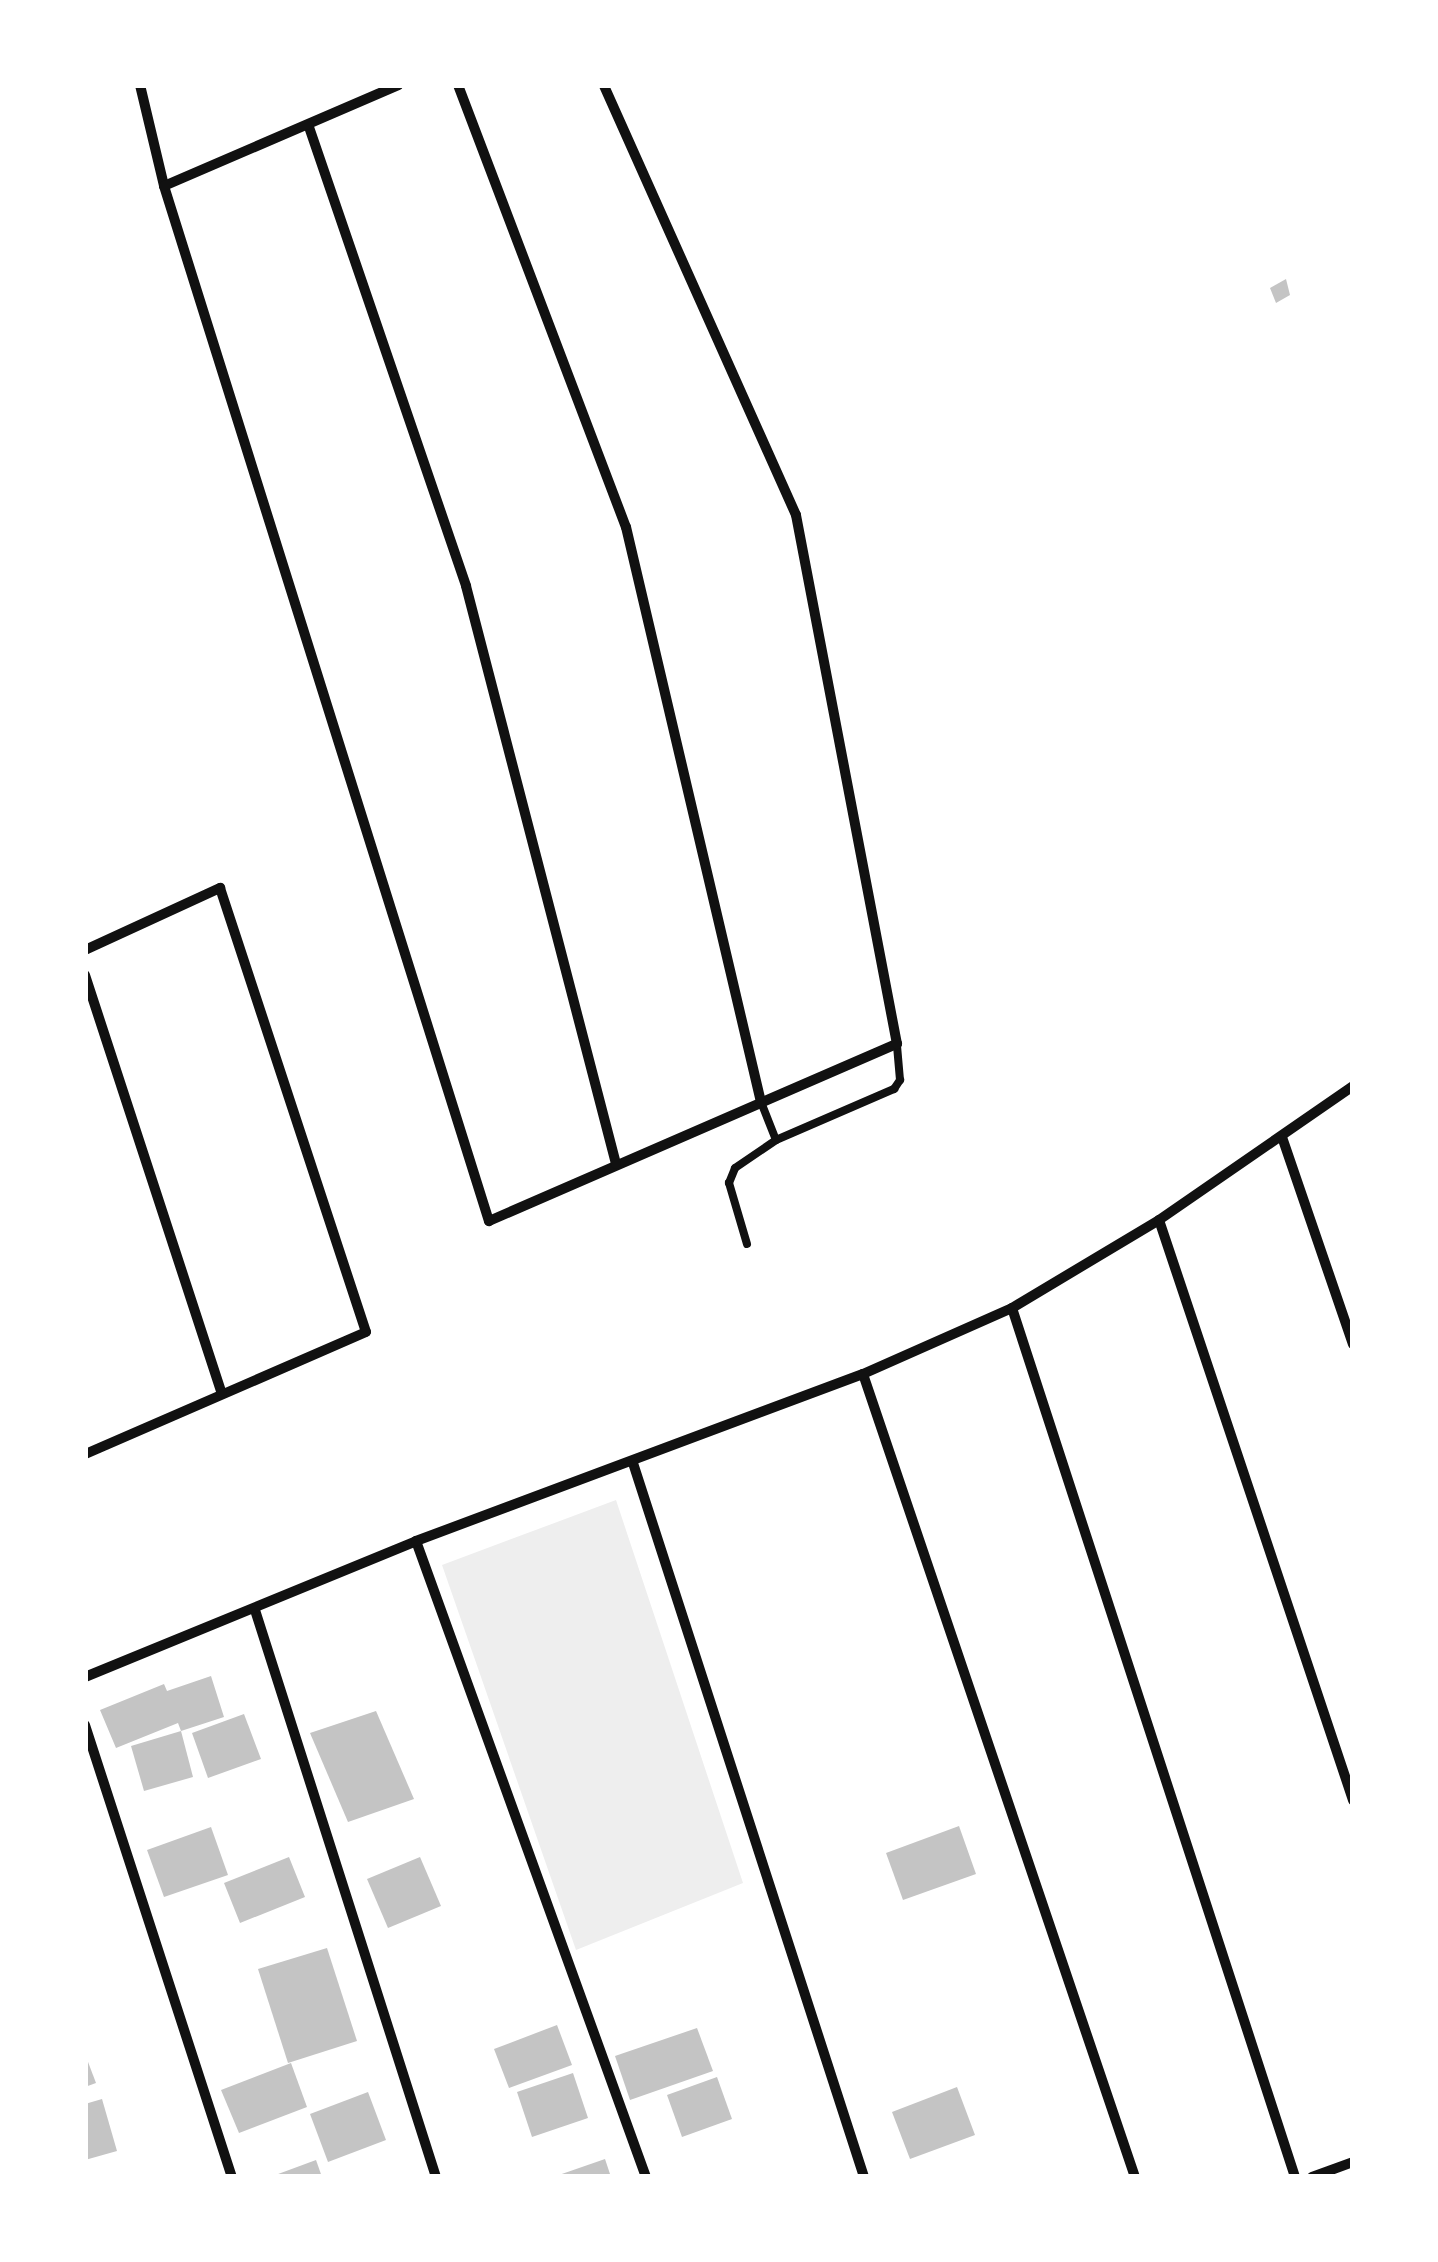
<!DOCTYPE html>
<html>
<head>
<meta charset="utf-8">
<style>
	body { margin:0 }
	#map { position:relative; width:1438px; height:2262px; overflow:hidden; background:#fff; font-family:"Roboto Serif",serif }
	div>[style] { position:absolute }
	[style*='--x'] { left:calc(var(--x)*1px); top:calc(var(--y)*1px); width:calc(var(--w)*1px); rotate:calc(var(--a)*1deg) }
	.green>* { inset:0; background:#eee }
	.building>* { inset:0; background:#c4c4c4 }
	.service>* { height:8px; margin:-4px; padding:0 4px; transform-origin:4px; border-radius:4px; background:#111 }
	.minor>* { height:10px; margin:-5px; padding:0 5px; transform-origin:5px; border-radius:5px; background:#111 }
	span { translate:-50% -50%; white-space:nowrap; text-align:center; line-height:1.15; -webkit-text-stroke:8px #fff; paint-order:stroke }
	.frame { position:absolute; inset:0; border:88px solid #fff; pointer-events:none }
</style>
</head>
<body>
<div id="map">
	<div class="green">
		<div style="clip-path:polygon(616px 1500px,743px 1883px,576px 1950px,442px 1565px)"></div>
	</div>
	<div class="building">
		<div style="clip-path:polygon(1286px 279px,1290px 295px,1276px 303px,1270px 288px)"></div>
		<div style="clip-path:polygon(211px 1676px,224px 1717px,181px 1731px,178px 1723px,116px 1748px,100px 1710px,164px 1684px,167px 1691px)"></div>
		<div style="clip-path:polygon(376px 1711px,414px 1799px,348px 1822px,310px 1733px)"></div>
		<div style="clip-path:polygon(244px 1714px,261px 1759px,208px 1778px,192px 1733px)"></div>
		<div style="clip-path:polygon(181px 1731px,193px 1777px,144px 1791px,131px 1746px)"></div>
		<div style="clip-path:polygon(959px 1826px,976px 1874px,903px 1900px,886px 1853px)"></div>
		<div style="clip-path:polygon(211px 1827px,228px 1875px,164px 1897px,147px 1850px)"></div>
		<div style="clip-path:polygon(289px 1857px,305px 1897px,240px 1923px,224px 1883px)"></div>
		<div style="clip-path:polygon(420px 1857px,441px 1906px,388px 1928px,367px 1879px)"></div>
		<div style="clip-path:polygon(327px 1948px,357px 2041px,288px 2063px,258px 1969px)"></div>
		<div style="clip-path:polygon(557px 2025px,572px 2065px,509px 2088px,494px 2049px)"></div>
		<div style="clip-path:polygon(697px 2028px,713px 2071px,630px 2100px,615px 2056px)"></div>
		<div style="clip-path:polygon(85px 2054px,96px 2083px,85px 2087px)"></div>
		<div style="clip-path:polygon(291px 2063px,307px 2107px,239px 2133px,221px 2090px)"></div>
		<div style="clip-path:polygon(573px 2073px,588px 2118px,532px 2137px,517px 2092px)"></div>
		<div style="clip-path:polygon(717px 2077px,732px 2119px,682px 2137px,667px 2095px)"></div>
		<div style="clip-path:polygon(957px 2087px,975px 2135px,910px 2159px,892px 2112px)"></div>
		<div style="clip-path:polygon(368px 2092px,386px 2140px,328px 2162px,310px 2114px)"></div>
		<div style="clip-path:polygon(102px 2099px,117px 2151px,85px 2160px,85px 2104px)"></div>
		<div style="clip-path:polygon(605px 2159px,611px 2177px,556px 2177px,556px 2176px)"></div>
		<div style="clip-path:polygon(316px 2160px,322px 2177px,270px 2177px)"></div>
	</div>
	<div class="service">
		<div style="--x:761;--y:1102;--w:41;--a:68.5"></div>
		<div style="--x:747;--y:1244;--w:64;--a:-106.4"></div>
		<div style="--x:729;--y:1183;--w:16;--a:-68"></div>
		<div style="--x:735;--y:1168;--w:50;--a:-34.3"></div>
		<div style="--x:776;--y:1140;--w:129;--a:-23.4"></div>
		<div style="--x:894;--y:1089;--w:11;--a:-56"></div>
		<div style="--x:900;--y:1080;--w:36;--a:-95"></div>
	</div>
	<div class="minor">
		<div style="--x:140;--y:85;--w:104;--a:76.6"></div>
		<div style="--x:164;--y:186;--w:1085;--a:72.57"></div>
		<div style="--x:489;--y:1221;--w:445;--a:-23.5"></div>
		<div style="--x:897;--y:1044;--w:539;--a:-100.81"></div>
		<div style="--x:796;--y:515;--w:471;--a:-114.1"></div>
		<div style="--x:458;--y:85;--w:473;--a:69.2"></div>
		<div style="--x:626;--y:527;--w:591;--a:76.79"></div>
		<div style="--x:309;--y:127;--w:485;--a:71.1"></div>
		<div style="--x:466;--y:586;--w:597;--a:75.45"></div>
		<div style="--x:164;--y:186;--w:255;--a:-23.3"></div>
		<div style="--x:85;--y:950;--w:149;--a:-24.7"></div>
		<div style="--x:220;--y:888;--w:467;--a:71.8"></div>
		<div style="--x:366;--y:1332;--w:306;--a:156.5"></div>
		<div style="--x:85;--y:975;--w:440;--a:71.9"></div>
		<div style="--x:1282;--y:1137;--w:219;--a:71.1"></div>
		<div style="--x:1159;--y:1220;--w:612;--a:71.51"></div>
		<div style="--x:1012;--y:1308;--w:914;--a:71.96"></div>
		<div style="--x:863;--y:1374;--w:848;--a:71.29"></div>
		<div style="--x:633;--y:1463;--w:750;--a:72.07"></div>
		<div style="--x:416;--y:1541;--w:676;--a:70.12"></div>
		<div style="--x:255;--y:1610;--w:595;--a:72.3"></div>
		<div style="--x:85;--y:1677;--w:358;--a:-22.3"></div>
		<div style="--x:416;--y:1541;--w:477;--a:-20.5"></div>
		<div style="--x:863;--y:1374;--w:163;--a:-23.9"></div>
		<div style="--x:1012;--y:1308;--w:171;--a:-30.9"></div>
		<div style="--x:1159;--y:1220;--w:236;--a:-34.6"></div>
		<div style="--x:85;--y:1725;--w:475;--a:72"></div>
		<div style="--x:1312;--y:2177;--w:44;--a:-20.1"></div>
	</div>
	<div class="frame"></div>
</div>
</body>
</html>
